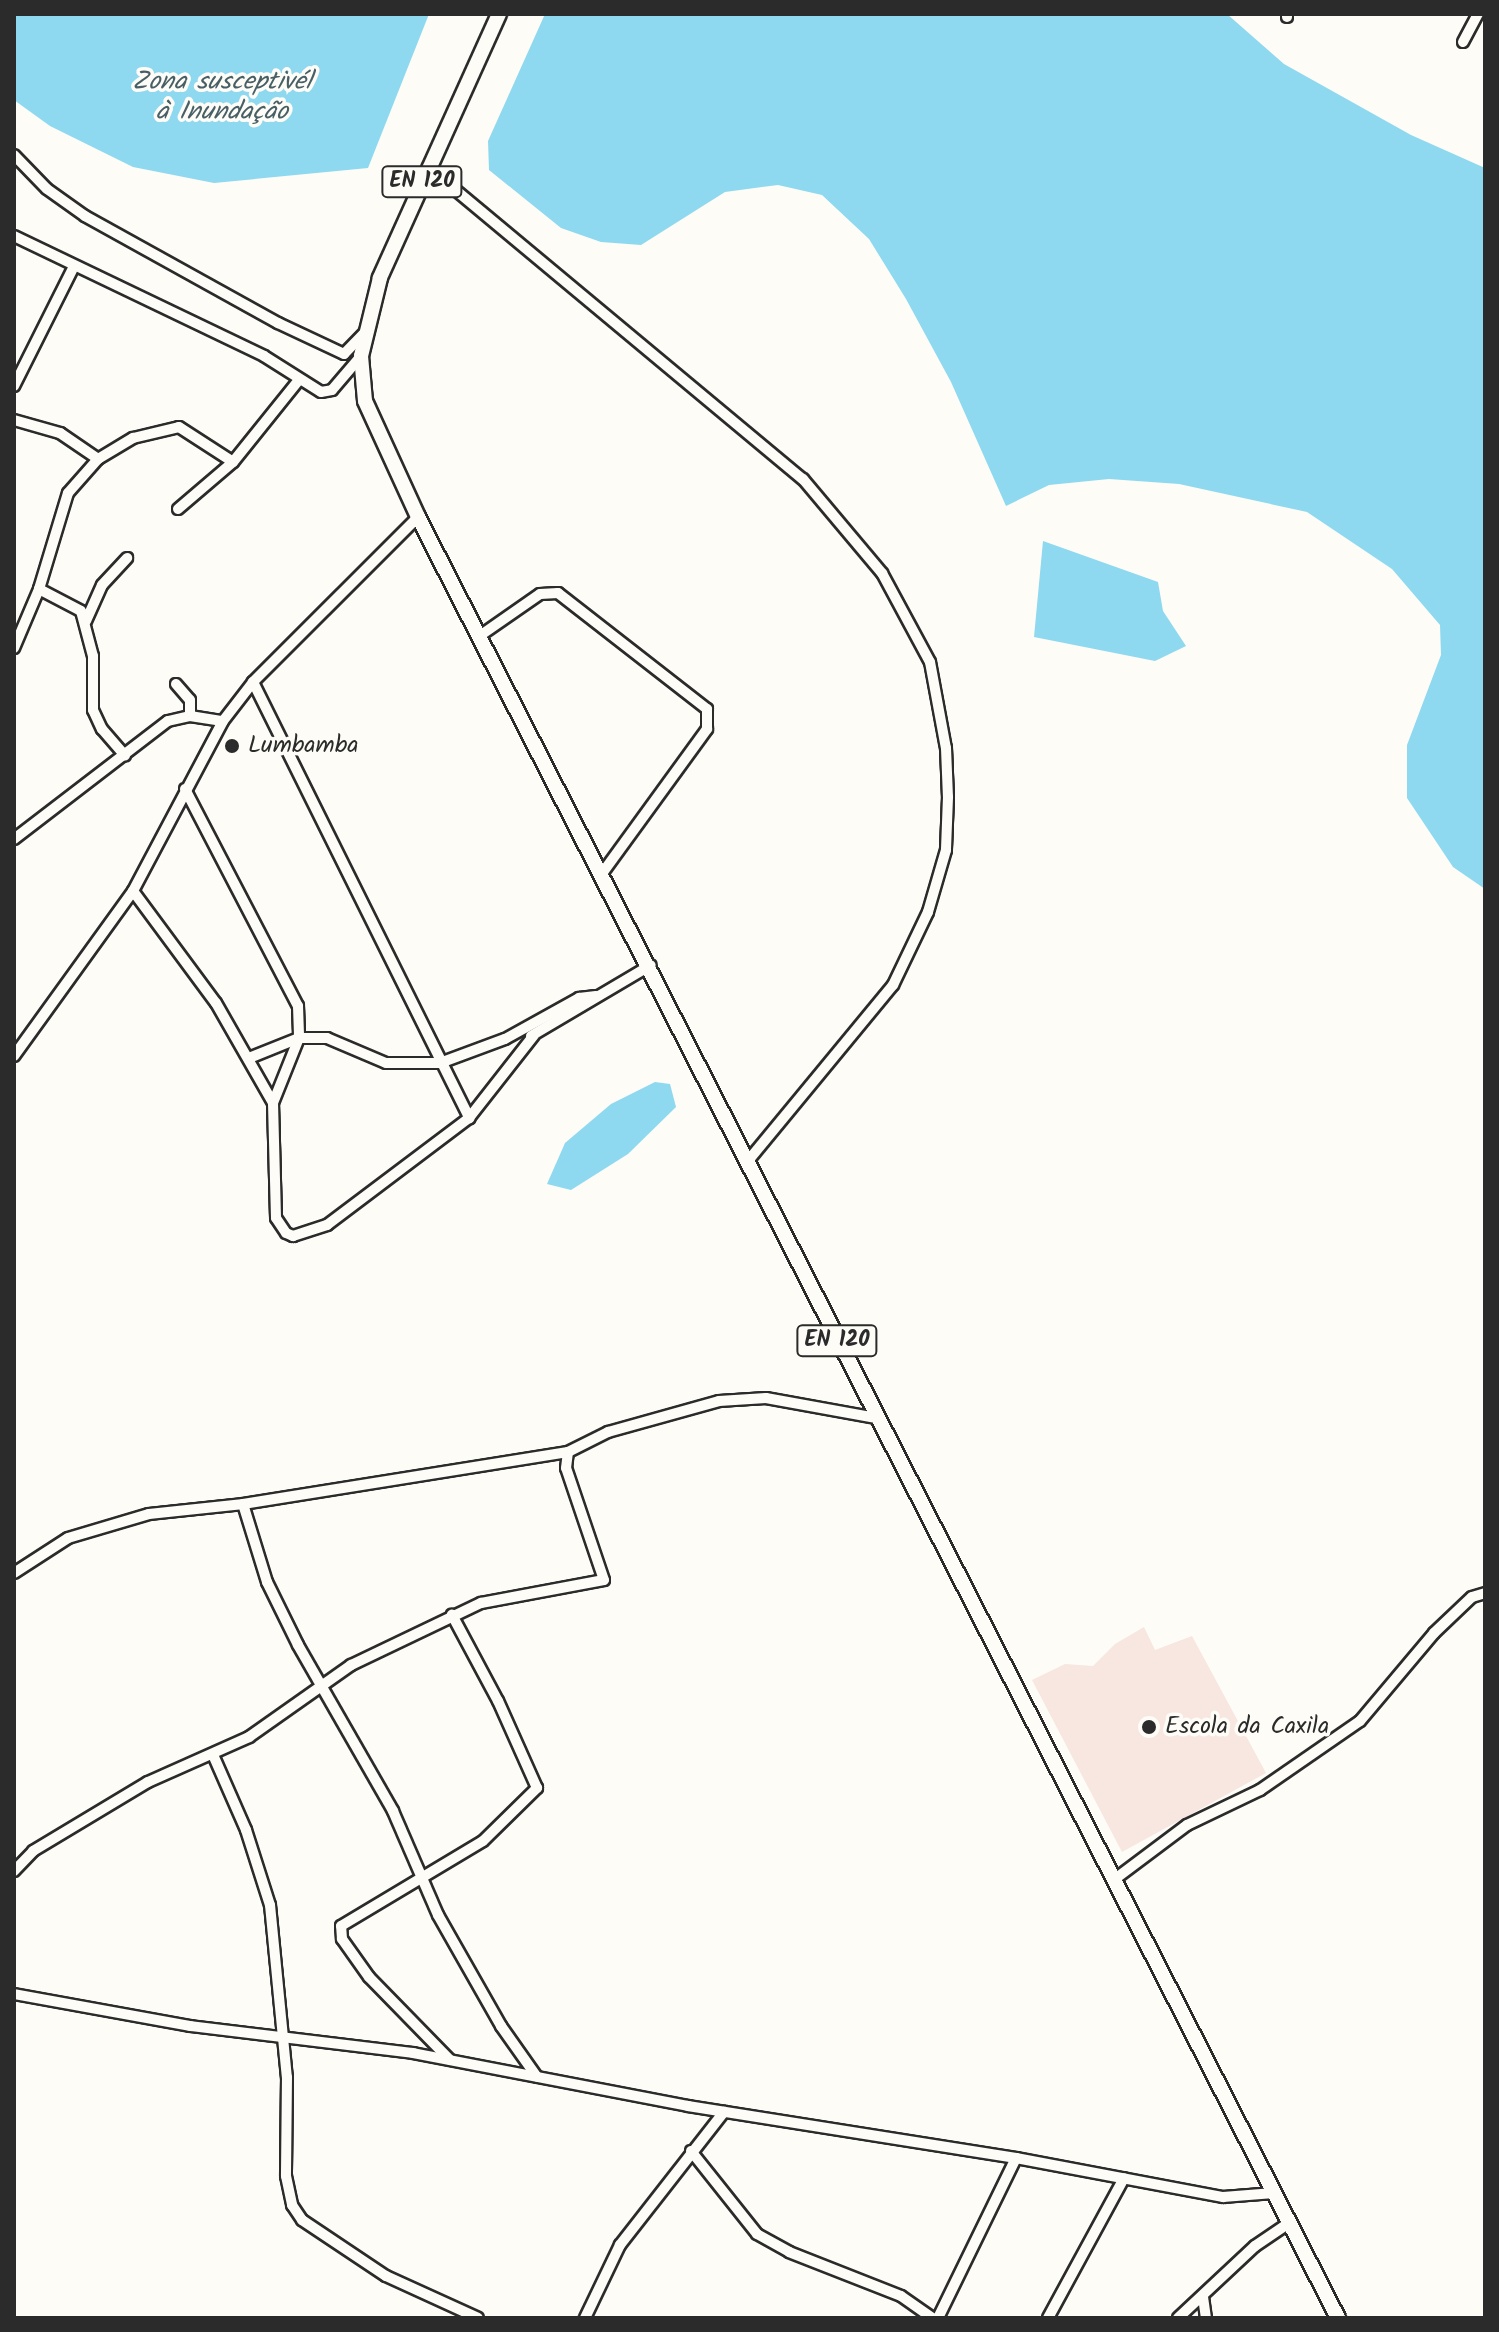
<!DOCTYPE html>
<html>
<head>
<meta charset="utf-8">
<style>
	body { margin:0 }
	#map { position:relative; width:1499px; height:2332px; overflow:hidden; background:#fdfcf7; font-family:Kalam,sans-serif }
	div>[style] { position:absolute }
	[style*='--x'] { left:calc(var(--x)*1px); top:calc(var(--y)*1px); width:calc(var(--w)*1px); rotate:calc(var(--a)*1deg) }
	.built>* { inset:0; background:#f8e6e0 }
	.water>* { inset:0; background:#8ed9ef }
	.roads { filter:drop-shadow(2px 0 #2b2b2b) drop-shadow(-2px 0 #2b2b2b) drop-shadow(0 2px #2b2b2b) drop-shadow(0 -2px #2b2b2b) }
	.minor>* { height:10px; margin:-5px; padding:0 5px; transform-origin:5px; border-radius:5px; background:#fdfcf7 }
	.major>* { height:14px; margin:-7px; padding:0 7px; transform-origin:7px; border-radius:7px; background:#fdfcf7 }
	.dots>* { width:22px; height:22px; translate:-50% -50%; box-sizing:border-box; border:4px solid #fdfcf7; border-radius:50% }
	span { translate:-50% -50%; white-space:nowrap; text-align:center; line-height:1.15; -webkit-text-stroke:7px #fdfcf7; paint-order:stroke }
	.shield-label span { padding:2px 6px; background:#fdfcf7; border:2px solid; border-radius:6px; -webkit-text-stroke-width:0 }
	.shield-label { font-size:22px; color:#2b2b2b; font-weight:700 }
	.poi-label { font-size:24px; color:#2b2b2b }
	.left { translate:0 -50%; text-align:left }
	.water-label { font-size:26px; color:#495f66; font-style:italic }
	.frame { position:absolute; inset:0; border:16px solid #2b2b2b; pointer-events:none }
</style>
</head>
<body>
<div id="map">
	<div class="built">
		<div style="clip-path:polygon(1144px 1627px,1155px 1650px,1192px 1636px,1266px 1773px,1122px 1852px,1032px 1680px,1065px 1664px,1093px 1666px,1115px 1644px)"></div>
	</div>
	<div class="water">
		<div style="clip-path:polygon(14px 14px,429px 14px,368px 168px,214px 183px,133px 167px,50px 126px,14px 100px)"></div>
		<div style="clip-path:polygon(545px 14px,1227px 14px,1284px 64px,1411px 135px,1485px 168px,1485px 889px,1453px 867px,1407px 798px,1407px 745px,1441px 655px,1440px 625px,1392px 569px,1307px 512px,1179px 484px,1109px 479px,1049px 485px,1006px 506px,951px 382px,906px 299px,869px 239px,822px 195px,778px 185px,725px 192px,641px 245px,601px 242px,561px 228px,489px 170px,488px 141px)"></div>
		<div style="clip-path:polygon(1043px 541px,1158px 582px,1163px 611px,1186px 646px,1155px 661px,1034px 637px)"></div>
		<div style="clip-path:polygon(655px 1082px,670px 1084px,676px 1107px,628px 1154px,571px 1190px,547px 1184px,565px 1143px,611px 1104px)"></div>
	</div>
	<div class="roads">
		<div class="minor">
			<div style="--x:1287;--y:17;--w:3;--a:-90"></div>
			<div style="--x:1463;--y:42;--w:32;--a:-62"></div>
			<div style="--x:14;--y:155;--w:47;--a:45.9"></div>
			<div style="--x:47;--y:189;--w:47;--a:35.4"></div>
			<div style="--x:85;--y:216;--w:221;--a:29"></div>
			<div style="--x:278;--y:323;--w:73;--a:25.2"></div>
			<div style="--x:344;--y:354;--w:29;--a:-46"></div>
			<div style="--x:428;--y:167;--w:488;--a:39.8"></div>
			<div style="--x:803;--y:479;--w:123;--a:50"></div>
			<div style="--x:882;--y:573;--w:101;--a:61.7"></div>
			<div style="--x:930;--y:662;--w:87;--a:79.5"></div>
			<div style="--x:946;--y:748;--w:49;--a:87.7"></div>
			<div style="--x:948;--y:797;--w:53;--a:92.2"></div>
			<div style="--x:946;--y:850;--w:65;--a:106.2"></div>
			<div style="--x:928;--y:912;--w:81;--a:115.6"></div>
			<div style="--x:893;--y:985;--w:228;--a:129.5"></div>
			<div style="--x:14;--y:236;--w:277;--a:25.6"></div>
			<div style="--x:264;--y:356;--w:67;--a:32.3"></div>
			<div style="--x:321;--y:392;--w:11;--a:-10"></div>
			<div style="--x:332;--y:390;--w:45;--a:-49.5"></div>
			<div style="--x:14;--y:386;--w:134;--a:-63.4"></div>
			<div style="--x:14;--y:420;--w:48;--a:15.8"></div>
			<div style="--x:60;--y:433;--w:46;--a:34.4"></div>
			<div style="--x:178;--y:509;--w:72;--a:-40.5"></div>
			<div style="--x:233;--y:462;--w:105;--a:-51.2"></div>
			<div style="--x:39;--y:589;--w:47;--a:27.6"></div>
			<div style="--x:81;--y:611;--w:47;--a:75.1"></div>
			<div style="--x:93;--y:656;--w:54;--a:90"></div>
			<div style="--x:93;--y:710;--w:21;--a:65"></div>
			<div style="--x:102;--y:729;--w:35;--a:49"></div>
			<div style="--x:86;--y:621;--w:39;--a:-66"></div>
			<div style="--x:102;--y:585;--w:37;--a:-47"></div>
			<div style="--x:481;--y:635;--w:72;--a:-34.8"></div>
			<div style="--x:540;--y:594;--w:18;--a:-3"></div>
			<div style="--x:558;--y:593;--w:189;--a:37.9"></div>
			<div style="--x:707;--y:709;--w:20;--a:90"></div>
			<div style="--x:707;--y:729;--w:177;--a:126"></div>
			<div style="--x:14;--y:648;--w:64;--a:-67"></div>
			<div style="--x:39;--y:589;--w:100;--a:-73.2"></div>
			<div style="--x:68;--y:493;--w:45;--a:-48.6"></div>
			<div style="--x:98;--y:459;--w:41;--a:-31"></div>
			<div style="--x:133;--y:438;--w:47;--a:-13.4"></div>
			<div style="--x:179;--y:427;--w:64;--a:32.9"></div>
			<div style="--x:253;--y:682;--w:487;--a:63.6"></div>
			<div style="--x:176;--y:684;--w:21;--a:49"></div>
			<div style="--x:190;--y:700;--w:16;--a:90"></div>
			<div style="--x:185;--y:789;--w:245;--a:62.5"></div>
			<div style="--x:298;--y:1006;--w:32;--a:88"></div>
			<div style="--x:299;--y:1038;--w:70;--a:111.8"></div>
			<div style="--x:14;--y:839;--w:194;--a:-37.5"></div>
			<div style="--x:168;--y:721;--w:23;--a:-13"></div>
			<div style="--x:190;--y:716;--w:33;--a:9"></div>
			<div style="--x:133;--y:891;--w:139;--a:53.5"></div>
			<div style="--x:216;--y:1003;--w:115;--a:60.3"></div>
			<div style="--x:273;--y:1103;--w:115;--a:88.5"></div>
			<div style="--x:276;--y:1218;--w:18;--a:56"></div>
			<div style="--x:286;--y:1233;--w:8;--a:23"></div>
			<div style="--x:293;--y:1236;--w:36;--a:-18"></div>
			<div style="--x:327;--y:1225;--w:178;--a:-37"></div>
			<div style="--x:469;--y:1118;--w:105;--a:-51.9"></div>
			<div style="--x:531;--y:1036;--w:139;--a:-30.6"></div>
			<div style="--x:14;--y:1056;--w:203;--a:-54.2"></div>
			<div style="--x:133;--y:891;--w:192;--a:-62.1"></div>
			<div style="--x:223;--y:721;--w:49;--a:-52.4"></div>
			<div style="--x:253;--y:682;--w:233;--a:-45"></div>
			<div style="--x:249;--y:1058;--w:54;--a:-21.8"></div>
			<div style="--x:299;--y:1038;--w:28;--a:0"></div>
			<div style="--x:327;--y:1038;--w:64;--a:23"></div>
			<div style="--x:386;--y:1063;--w:54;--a:0"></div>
			<div style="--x:440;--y:1063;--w:69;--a:-20.3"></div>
			<div style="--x:505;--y:1039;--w:85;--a:-29"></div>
			<div style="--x:579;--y:998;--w:17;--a:-7"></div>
			<div style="--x:243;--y:1504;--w:82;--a:72.9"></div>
			<div style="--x:267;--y:1582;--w:70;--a:63.8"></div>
			<div style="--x:298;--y:1645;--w:191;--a:60.2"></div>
			<div style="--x:393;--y:1811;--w:113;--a:66.6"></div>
			<div style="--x:438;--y:1915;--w:128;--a:60.4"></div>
			<div style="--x:501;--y:2026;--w:62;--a:54.8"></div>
			<div style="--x:14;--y:1573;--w:64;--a:-32.9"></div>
			<div style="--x:68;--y:1538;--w:84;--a:-16.5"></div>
			<div style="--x:149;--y:1514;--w:95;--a:-6.1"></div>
			<div style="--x:243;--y:1504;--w:329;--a:-9.1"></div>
			<div style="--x:568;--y:1452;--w:45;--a:-26.6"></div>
			<div style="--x:608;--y:1432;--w:115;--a:-15.6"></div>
			<div style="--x:719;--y:1401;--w:47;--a:-3.7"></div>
			<div style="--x:766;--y:1398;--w:112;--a:10.3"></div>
			<div style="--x:214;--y:1757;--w:80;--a:66.3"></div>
			<div style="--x:246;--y:1830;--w:79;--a:72.3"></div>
			<div style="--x:270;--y:1905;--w:173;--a:84.4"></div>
			<div style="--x:287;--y:2077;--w:99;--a:90.6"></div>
			<div style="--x:286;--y:2176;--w:30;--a:78"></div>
			<div style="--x:292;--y:2205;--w:18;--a:56"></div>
			<div style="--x:302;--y:2220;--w:101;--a:33.7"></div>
			<div style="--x:386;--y:2276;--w:101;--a:24.5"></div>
			<div style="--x:14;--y:1871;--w:28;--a:-46"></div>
			<div style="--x:33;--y:1851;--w:134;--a:-31"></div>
			<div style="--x:148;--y:1782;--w:111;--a:-24"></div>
			<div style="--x:249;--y:1737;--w:125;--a:-35.2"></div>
			<div style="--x:351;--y:1665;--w:144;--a:-25.5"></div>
			<div style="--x:481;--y:1603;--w:125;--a:-10.6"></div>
			<div style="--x:604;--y:1580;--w:118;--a:-108.7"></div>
			<div style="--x:566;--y:1468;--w:16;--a:-83"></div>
			<div style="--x:1115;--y:1879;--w:90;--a:-36.9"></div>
			<div style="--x:1187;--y:1825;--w:81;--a:-25.6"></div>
			<div style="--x:1260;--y:1790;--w:121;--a:-34.6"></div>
			<div style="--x:1360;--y:1721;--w:115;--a:-49.9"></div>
			<div style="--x:1434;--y:1633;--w:52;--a:-43.5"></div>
			<div style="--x:1472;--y:1597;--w:14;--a:-17"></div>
			<div style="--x:14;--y:1994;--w:179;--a:10.3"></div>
			<div style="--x:190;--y:2026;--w:225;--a:6.9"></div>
			<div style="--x:413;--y:2053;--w:280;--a:10.9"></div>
			<div style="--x:688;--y:2106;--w:332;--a:9"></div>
			<div style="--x:1016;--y:2158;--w:211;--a:10.7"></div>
			<div style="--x:1223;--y:2197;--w:51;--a:-4.5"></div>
			<div style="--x:450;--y:2060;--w:116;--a:-134.3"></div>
			<div style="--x:369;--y:1977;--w:47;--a:-125.4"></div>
			<div style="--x:342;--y:1939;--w:13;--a:-94"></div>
			<div style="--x:341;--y:1926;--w:165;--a:-30.9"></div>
			<div style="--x:483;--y:1841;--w:76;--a:-44.5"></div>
			<div style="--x:537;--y:1788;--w:95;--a:-114.1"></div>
			<div style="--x:498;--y:1701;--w:98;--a:-118.1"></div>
			<div style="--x:691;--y:2151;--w:106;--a:51.5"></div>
			<div style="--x:757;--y:2234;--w:37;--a:29"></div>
			<div style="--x:789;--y:2252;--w:120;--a:21.4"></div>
			<div style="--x:901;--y:2296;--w:39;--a:35"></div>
			<div style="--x:1203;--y:2297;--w:21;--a:82"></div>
			<div style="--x:585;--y:2318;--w:81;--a:-64.4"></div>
			<div style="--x:620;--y:2245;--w:169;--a:-52"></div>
			<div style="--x:938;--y:2318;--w:178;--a:-64"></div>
			<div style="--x:1048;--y:2318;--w:159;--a:-61.5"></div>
			<div style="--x:1178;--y:2318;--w:105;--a:-43.1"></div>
			<div style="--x:1255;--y:2246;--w:41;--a:-34.1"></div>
		</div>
		<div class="major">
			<div style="--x:499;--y:14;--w:290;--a:114.3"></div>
			<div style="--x:380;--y:278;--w:80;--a:103.7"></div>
			<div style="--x:361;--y:356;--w:45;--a:84.9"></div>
			<div style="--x:365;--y:401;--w:128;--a:65.4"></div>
			<div style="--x:418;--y:517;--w:2022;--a:62.94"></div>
		</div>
	</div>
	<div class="dots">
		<div style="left:232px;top:746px;background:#2b2b2b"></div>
		<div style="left:1149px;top:1727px;background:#2b2b2b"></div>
	</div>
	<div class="shield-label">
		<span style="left:422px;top:182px">EN 120</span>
		<span style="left:837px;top:1341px">EN 120</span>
	</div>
	<div class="poi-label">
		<span class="left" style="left:248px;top:746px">Lumbamba</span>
		<span class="left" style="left:1165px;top:1727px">Escola da Caxila</span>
	</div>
	<div class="water-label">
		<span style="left:222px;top:98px">Zona susceptivél<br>à Inundação</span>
	</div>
	<div class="frame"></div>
</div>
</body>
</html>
